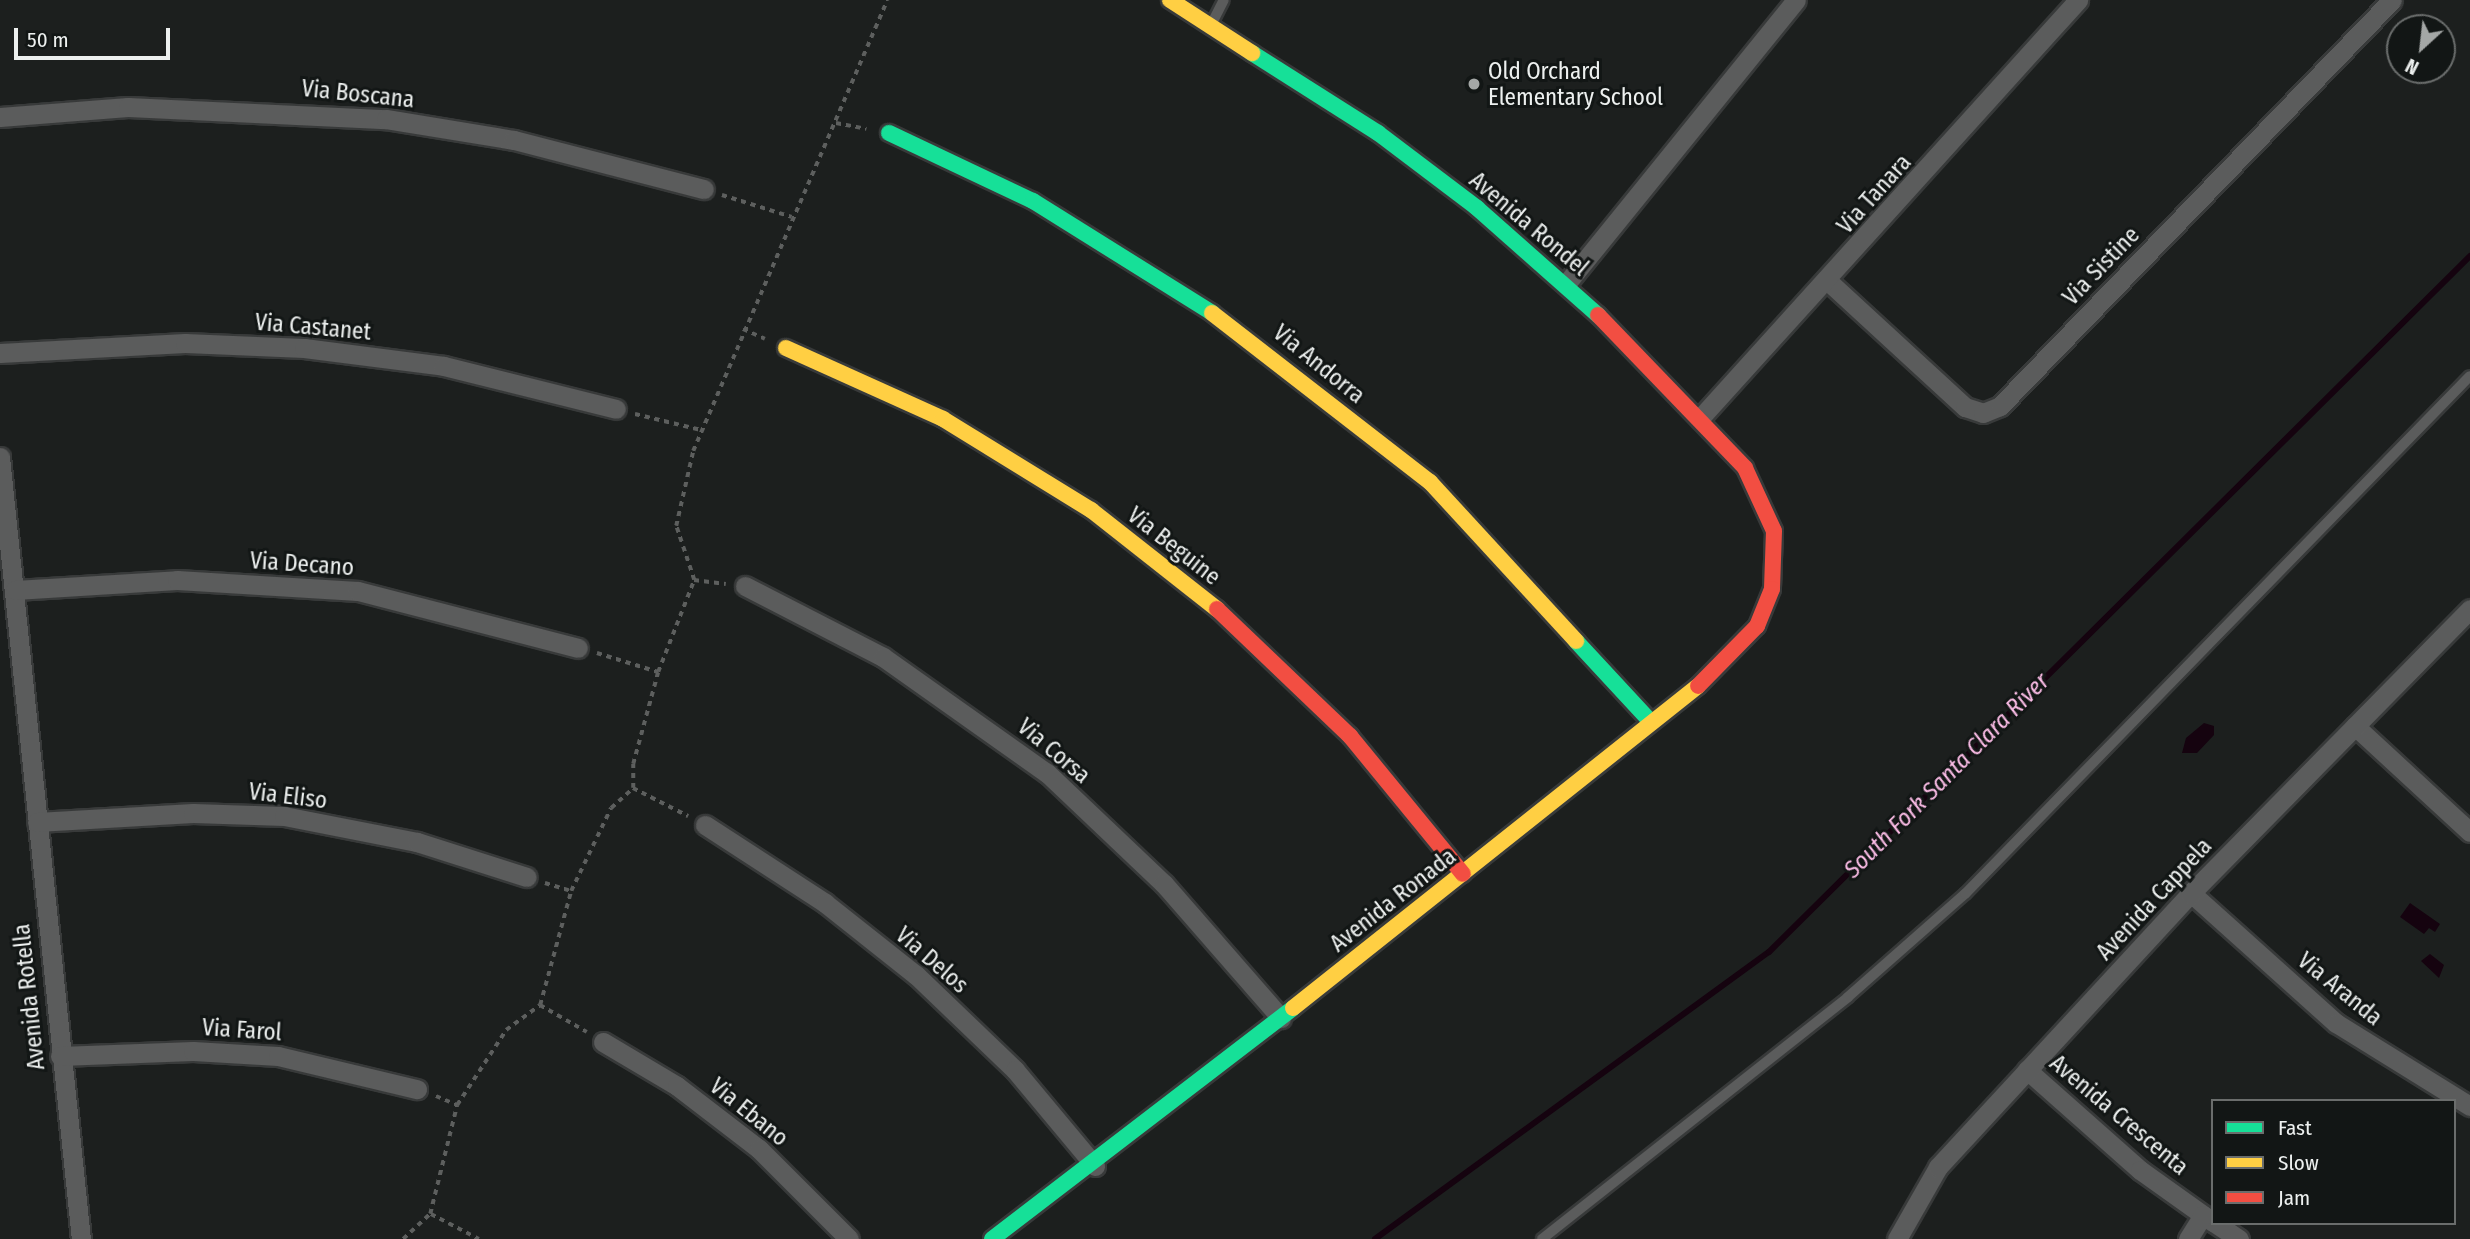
<!DOCTYPE html>
<html>
<head>
<meta charset="utf-8">
<style>
	body { margin:0 }
	#map { position:relative; width:2470px; height:1239px; overflow:hidden; background:#1c1f1e; font-family:"Fira Sans Condensed",sans-serif }
	div>[style] { position:absolute }
	[style*='--x'] { left:calc(var(--x)*1px); top:calc(var(--y)*1px); width:calc(var(--w)*1px); rotate:calc(var(--a)*1deg) }
	.water>* { inset:0; background:#15030f }
	.stream>* { height:6px; margin:-3px; padding:0 3px; transform-origin:3px; border-radius:3px; background:#15030f }
	.path>* { height:3.5px; margin-top:-1.75px; transform-origin:0; background:repeating-linear-gradient(90deg,#5d5f5e 0 5px,transparent 0 10px) }
	.roads { filter:drop-shadow(2px 0 #383a3a) drop-shadow(-2px 0 #383a3a) drop-shadow(0 2px #383a3a) drop-shadow(0 -2px #383a3a) }
	.lane>* { height:10px; margin:-5px; padding:0 5px; transform-origin:5px; border-radius:5px; background:#5b5c5c }
	.street>* { height:19px; margin:-9.5px; padding:0 9.5px; transform-origin:9.5px; border-radius:9.5px; background:#5b5c5c }
	.fast>* { height:16px; margin:-8px; padding:0 8px; transform-origin:8px; border-radius:8px; background:#16e098 }
	.slow>* { height:16px; margin:-8px; padding:0 8px; transform-origin:8px; border-radius:8px; background:#ffcf43 }
	.jam>* { height:16px; margin:-8px; padding:0 8px; transform-origin:8px; border-radius:8px; background:#f24e42 }
	.dots>* { width:19px; height:19px; translate:-50% -50%; box-sizing:border-box; border:4px solid #121615; border-radius:50% }
	span { translate:-50% -50%; white-space:nowrap; text-align:center; line-height:1.15; -webkit-text-stroke:6px #121615; paint-order:stroke }
	.poi-label { font-size:23px; color:#edf0ef }
	.left { translate:0 -50%; text-align:left }
	.street-label { font-size:23px; color:#edf0ef }
	.water-label { font-size:24px; color:#fcbde7; font-style:italic }
	.legend { position:absolute; left:2211px; top:1099px; width:245px; height:126px; box-sizing:border-box; background:#121615; border:2px solid #6a6d6c; margin:0; padding:9px 12px; list-style:none; font-size:21px; color:#edf0ef }
	.legend li { display:flex; align-items:center; gap:14px; height:35px }
	.legend b { width:35px; border:2px solid #6a6d6c }
	.north { position:absolute; left:2386px; top:14px; width:70px; height:70px; box-sizing:border-box; background:#121615; border:2px solid #6a6d6c; border-radius:50%; rotate:207deg; font-size:19px; font-weight:700; line-height:28px; text-align:center; color:#edf0ef }
	.north::after { content:''; display:block; margin:auto; width:24px; height:32px; background:#a4a7a6; clip-path:polygon(50% 0,100% 100%,50% 72%,0 100%) }
	.scale { position:absolute; left:14px; top:28px; width:156px; height:32px; box-sizing:border-box; border:4px solid #edf0ef; border-top:0; padding-left:9px; font-size:21px; line-height:24px; white-space:nowrap; color:#edf0ef; -webkit-text-stroke:5px #121615; paint-order:stroke }
</style>
</head>
<body>
<div id="map">
	<div class="water">
		<div style="clip-path:polygon(2204px 723px,2214px 726px,2214px 735px,2197px 753px,2182px 753px,2186px 738px)"></div>
		<div style="clip-path:polygon(2410px 903px,2440px 924px,2435px 932px,2429px 928px,2424px 934px,2400px 917px)"></div>
		<div style="clip-path:polygon(2430px 954px,2444px 965px,2439px 978px,2421px 961px)"></div>
	</div>
	<div class="stream">
		<div style="--x:1375;--y:1239;--w:487;--a:-36.1"></div>
		<div style="--x:1769;--y:952;--w:988;--a:-44.79"></div>
	</div>
	<div class="path">
		<div style="--x:836;--y:123;--w:31;--a:11"></div>
		<div style="--x:722;--y:195;--w:73;--a:17.4"></div>
		<div style="--x:743;--y:329;--w:24;--a:24"></div>
		<div style="--x:635;--y:414;--w:68;--a:13.6"></div>
		<div style="--x:694;--y:580;--w:32;--a:7"></div>
		<div style="--x:597;--y:653;--w:64;--a:17.3"></div>
		<div style="--x:633;--y:788;--w:62;--a:27"></div>
		<div style="--x:545;--y:883;--w:27;--a:17"></div>
		<div style="--x:540;--y:1005;--w:54;--a:29.9"></div>
		<div style="--x:436;--y:1096;--w:23;--a:23"></div>
		<div style="--x:431;--y:1214;--w:54;--a:27.5"></div>
		<div style="--x:403;--y:1239;--w:37;--a:-43"></div>
		<div style="--x:430;--y:1214;--w:112;--a:-76.1"></div>
		<div style="--x:457;--y:1105;--w:90;--a:-56.8"></div>
		<div style="--x:506;--y:1030;--w:42;--a:-36.3"></div>
		<div style="--x:540;--y:1005;--w:118;--a:-74.8"></div>
		<div style="--x:571;--y:891;--w:92;--a:-64.3"></div>
		<div style="--x:611;--y:808;--w:30;--a:-42"></div>
		<div style="--x:633;--y:788;--w:24;--a:-90"></div>
		<div style="--x:633;--y:764;--w:95;--a:-74.8"></div>
		<div style="--x:658;--y:672;--w:99;--a:-68.6"></div>
		<div style="--x:694;--y:580;--w:57;--a:-108.4"></div>
		<div style="--x:676;--y:526;--w:77;--a:-77.2"></div>
		<div style="--x:693;--y:451;--w:491;--a:-66.7"></div>
	</div>
	<div class="roads">
		<div class="lane">
			<div style="--x:1211;--y:25;--w:28;--a:-63"></div>
			<div style="--x:1542;--y:1239;--w:390;--a:-38.3"></div>
			<div style="--x:1848;--y:997;--w:156;--a:-41.4"></div>
			<div style="--x:1965;--y:894;--w:723;--a:-45.73"></div>
		</div>
		<div class="street">
			<div style="--x:0;--y:117;--w:128;--a:-4.5"></div>
			<div style="--x:128;--y:107;--w:258;--a:2.7"></div>
			<div style="--x:386;--y:119;--w:130;--a:9.3"></div>
			<div style="--x:514;--y:140;--w:196;--a:14.5"></div>
			<div style="--x:1829;--y:282;--w:185;--a:42.6"></div>
			<div style="--x:1965;--y:407;--w:19;--a:18"></div>
			<div style="--x:1983;--y:413;--w:18;--a:-22"></div>
			<div style="--x:2000;--y:406;--w:564;--a:-46.01"></div>
			<div style="--x:1566;--y:284;--w:365;--a:-51"></div>
			<div style="--x:0;--y:353;--w:185;--a:-3.1"></div>
			<div style="--x:185;--y:343;--w:119;--a:2.4"></div>
			<div style="--x:304;--y:348;--w:141;--a:7.3"></div>
			<div style="--x:444;--y:366;--w:177;--a:14"></div>
			<div style="--x:1702;--y:416;--w:561;--a:-47.89"></div>
			<div style="--x:0;--y:457;--w:786;--a:84.09"></div>
			<div style="--x:745;--y:586;--w:155;--a:27.2"></div>
			<div style="--x:883;--y:657;--w:201;--a:35.3"></div>
			<div style="--x:1047;--y:773;--w:161;--a:43.5"></div>
			<div style="--x:1164;--y:884;--w:178;--a:48.9"></div>
			<div style="--x:15;--y:590;--w:162;--a:-3.5"></div>
			<div style="--x:177;--y:580;--w:181;--a:3.5"></div>
			<div style="--x:358;--y:591;--w:227;--a:14.5"></div>
			<div style="--x:2355;--y:726;--w:156;--a:42.7"></div>
			<div style="--x:37;--y:822;--w:156;--a:-3.3"></div>
			<div style="--x:193;--y:813;--w:91;--a:1.9"></div>
			<div style="--x:284;--y:816;--w:136;--a:11.1"></div>
			<div style="--x:417;--y:842;--w:115;--a:17.7"></div>
			<div style="--x:705;--y:825;--w:143;--a:33"></div>
			<div style="--x:825;--y:903;--w:116;--a:38.4"></div>
			<div style="--x:916;--y:975;--w:137;--a:43.8"></div>
			<div style="--x:1015;--y:1070;--w:125;--a:50.2"></div>
			<div style="--x:2191;--y:893;--w:195;--a:41.9"></div>
			<div style="--x:2336;--y:1023;--w:158;--a:31.8"></div>
			<div style="--x:603;--y:1042;--w:86;--a:30.7"></div>
			<div style="--x:677;--y:1086;--w:103;--a:37.5"></div>
			<div style="--x:759;--y:1149;--w:127;--a:45"></div>
			<div style="--x:60;--y:1056;--w:133;--a:-2.2"></div>
			<div style="--x:193;--y:1051;--w:85;--a:3.4"></div>
			<div style="--x:278;--y:1056;--w:143;--a:13.4"></div>
			<div style="--x:2027;--y:1070;--w:151;--a:41.5"></div>
			<div style="--x:2140;--y:1170;--w:90;--a:35.5"></div>
			<div style="--x:2215;--y:1223;--w:29;--a:34"></div>
			<div style="--x:1897;--y:1239;--w:83;--a:-60.3"></div>
			<div style="--x:1938;--y:1167;--w:373;--a:-47.3"></div>
			<div style="--x:2191;--y:893;--w:398;--a:-45.5"></div>
			<div style="--x:2188;--y:1239;--w:28;--a:-58"></div>
		</div>
		<div class="fast">
			<div style="--x:1252;--y:53;--w:149;--a:32.4"></div>
			<div style="--x:1378;--y:133;--w:124;--a:37.1"></div>
			<div style="--x:1477;--y:208;--w:162;--a:41.5"></div>
			<div style="--x:889;--y:133;--w:159;--a:25.3"></div>
			<div style="--x:1033;--y:201;--w:211;--a:32"></div>
			<div style="--x:1576;--y:641;--w:109;--a:47.2"></div>
			<div style="--x:992;--y:1239;--w:379;--a:-37.5"></div>
		</div>
		<div class="slow">
			<div style="--x:1170;--y:0;--w:98;--a:32.9"></div>
			<div style="--x:1212;--y:313;--w:276;--a:37.8"></div>
			<div style="--x:1430;--y:482;--w:216;--a:47.4"></div>
			<div style="--x:786;--y:348;--w:172;--a:24.3"></div>
			<div style="--x:943;--y:419;--w:174;--a:31.6"></div>
			<div style="--x:1091;--y:510;--w:160;--a:38.2"></div>
			<div style="--x:1293;--y:1008;--w:517;--a:-38.49"></div>
		</div>
		<div class="jam">
			<div style="--x:1598;--y:315;--w:212;--a:46.1"></div>
			<div style="--x:1745;--y:468;--w:69;--a:65.3"></div>
			<div style="--x:1774;--y:531;--w:58;--a:92"></div>
			<div style="--x:1772;--y:589;--w:40;--a:112"></div>
			<div style="--x:1757;--y:626;--w:84;--a:134.5"></div>
			<div style="--x:1217;--y:609;--w:184;--a:43.7"></div>
			<div style="--x:1350;--y:736;--w:178;--a:50.7"></div>
		</div>
	</div>
	<div class="dots">
		<div style="left:1474px;top:84px;background:#a4a7a6"></div>
	</div>
	<div class="poi-label">
		<span class="left" style="left:1488px;top:84px">Old Orchard<br>Elementary School</span>
	</div>
	<div class="street-label">
		<span style="left:358px;top:94px;rotate:6deg">Via Boscana</span>
		<span style="left:1874px;top:194px;rotate:-48deg">Via Tanara</span>
		<span style="left:1529px;top:224px;rotate:40deg">Avenida Rondel</span>
		<span style="left:2101px;top:266px;rotate:-46deg">Via Sistine</span>
		<span style="left:313px;top:327px;rotate:5deg">Via Castanet</span>
		<span style="left:1319px;top:364px;rotate:39deg">Via Andorra</span>
		<span style="left:1174px;top:546px;rotate:38deg">Via Beguine</span>
		<span style="left:302px;top:564px;rotate:4deg">Via Decano</span>
		<span style="left:1054px;top:751px;rotate:40deg">Via Corsa</span>
		<span style="left:288px;top:796px;rotate:7deg">Via Eliso</span>
		<span style="left:2154px;top:899px;rotate:-47deg">Avenida Cappela</span>
		<span style="left:1393px;top:900px;rotate:-38deg">Avenida Ronada</span>
		<span style="left:932px;top:960px;rotate:41deg">Via Delos</span>
		<span style="left:2340px;top:989px;rotate:39deg">Via Aranda</span>
		<span style="left:29px;top:997px;rotate:-96deg">Avenida Rotella</span>
		<span style="left:242px;top:1030px;rotate:4deg">Via Farol</span>
		<span style="left:749px;top:1112px;rotate:39deg">Via Ebano</span>
		<span style="left:2119px;top:1115px;rotate:40deg">Avenida Crescenta</span>
	</div>
	<div class="water-label">
		<span style="left:1947px;top:776px;rotate:-45deg">South Fork Santa Clara River</span>
	</div>
	<ul class="legend">
	<li><b style="height:9px;background:#16e098"></b>Fast</li>
	<li><b style="height:9px;background:#ffcf43"></b>Slow</li>
	<li><b style="height:9px;background:#f24e42"></b>Jam</li>
	</ul>
	<div class="north">N</div>
	<div class="scale">50 m</div>
</div>
</body>
</html>
